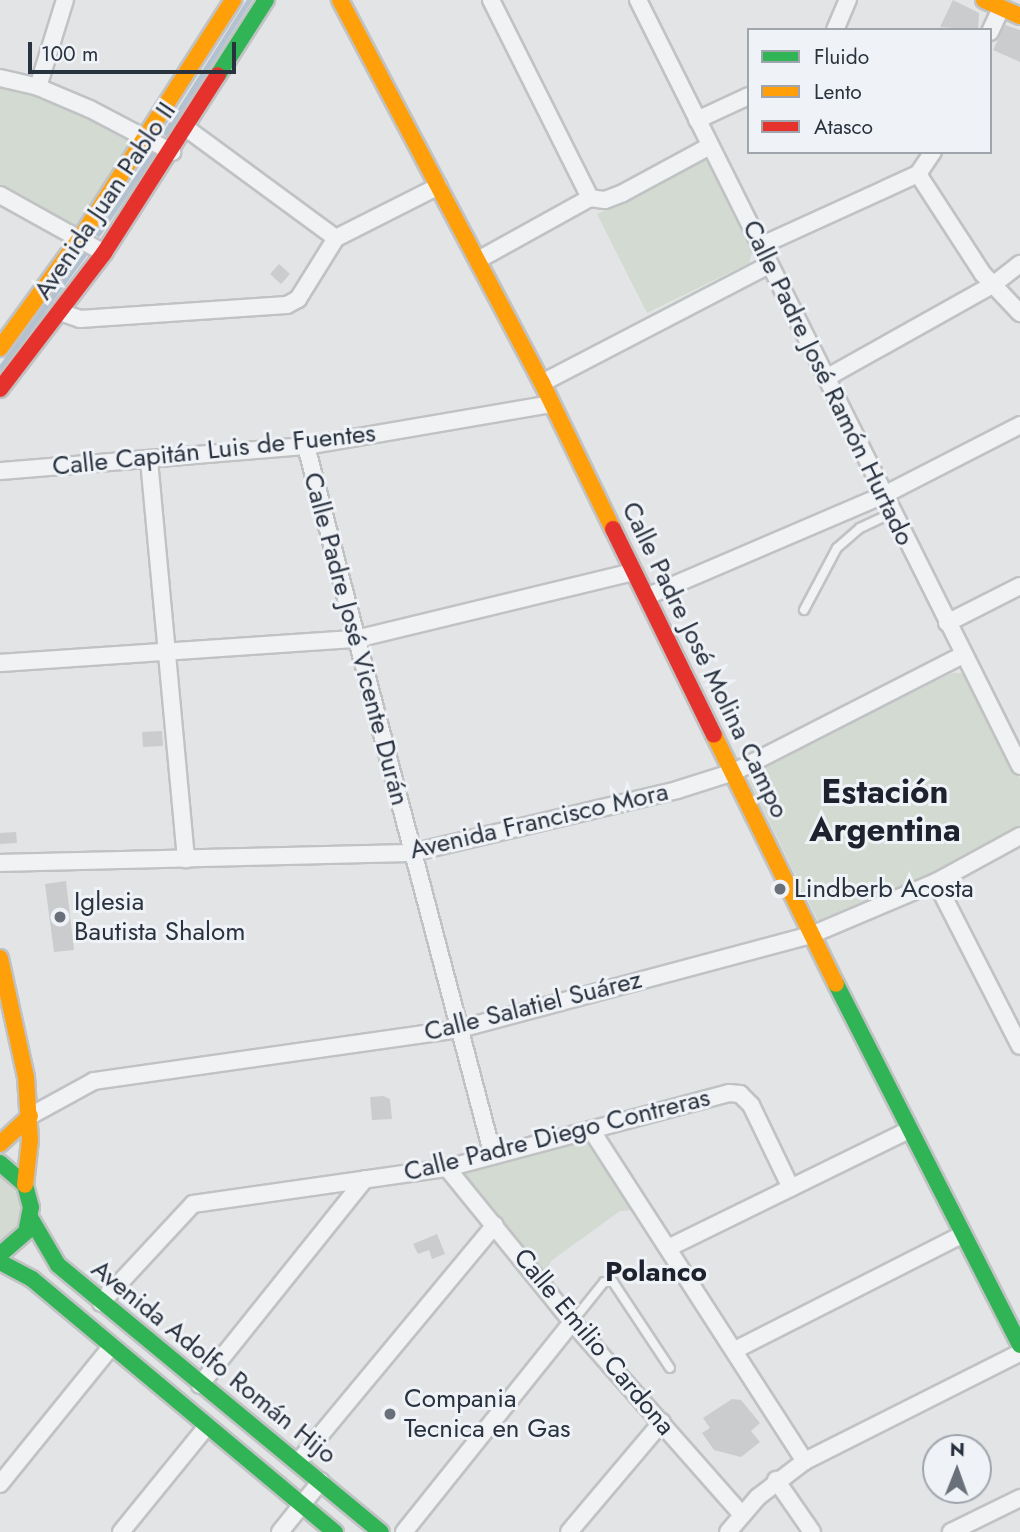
<!DOCTYPE html>
<html>
<head>
<meta charset="utf-8">
<style>
	body { margin:0 }
	#map { position:relative; width:1020px; height:1532px; overflow:hidden; background:#e2e4e6; font-family:Jost,sans-serif }
	div>[style] { position:absolute }
	[style*='--x'] { left:calc(var(--x)*1px); top:calc(var(--y)*1px); width:calc(var(--w)*1px); rotate:calc(var(--a)*1deg) }
	.green>* { inset:0; background:#d3dad2 }
	.stream>* { height:4.5px; margin:-2.25px; padding:0 2.25px; transform-origin:2.25px; border-radius:2.25px; background:#b2c2d0 }
	.building>* { inset:0; background:#caccce }
	.roads { filter:drop-shadow(2px 0 #c0c2c4) drop-shadow(-2px 0 #c0c2c4) drop-shadow(0 2px #c0c2c4) drop-shadow(0 -2px #c0c2c4) }
	.lane>* { height:8px; margin:-4px; padding:0 4px; transform-origin:4px; border-radius:4px; background:#f1f2f3 }
	.street>* { height:16px; margin:-8px; padding:0 8px; transform-origin:8px; border-radius:8px; background:#f1f2f3 }
	.fast>* { height:16px; margin:-8px; padding:0 8px; transform-origin:8px; border-radius:8px; background:#30b455 }
	.slow>* { height:16px; margin:-8px; padding:0 8px; transform-origin:8px; border-radius:8px; background:#ff9f0a }
	.jam>* { height:16px; margin:-8px; padding:0 8px; transform-origin:8px; border-radius:8px; background:#e5322d }
	.dots>* { width:19px; height:19px; translate:-50% -50%; box-sizing:border-box; border:4px solid #eff2f6; border-radius:50% }
	span { translate:-50% -50%; white-space:nowrap; text-align:center; line-height:1.15; -webkit-text-stroke:6px #eff2f6; paint-order:stroke }
	.street-label { font-size:26px; color:#29323f }
	.poi-label { font-size:26px; color:#29323f }
	.left { translate:0 -50%; text-align:left }
	.neighbourhood-label { font-size:28px; color:#1c232f; font-weight:700 }
	.district-label { font-size:33px; color:#1c232f; font-weight:700 }
	.legend { position:absolute; left:747px; top:28px; width:245px; height:126px; box-sizing:border-box; background:#eff2f6; border:2px solid #a0a5ad; margin:0; padding:9px 12px; list-style:none; font-size:21px; color:#29323f }
	.legend li { display:flex; align-items:center; gap:14px; height:35px }
	.legend b { width:35px; border:2px solid #a0a5ad }
	.north { position:absolute; left:922px; top:1434px; width:70px; height:70px; box-sizing:border-box; background:#eff2f6; border:2px solid #a0a5ad; border-radius:50%; rotate:1deg; font-size:19px; font-weight:700; line-height:28px; text-align:center; color:#29323f }
	.north::after { content:''; display:block; margin:auto; width:24px; height:32px; background:#6a7079; clip-path:polygon(50% 0,100% 100%,50% 72%,0 100%) }
	.scale { position:absolute; left:28px; top:42px; width:208px; height:32px; box-sizing:border-box; border:4px solid #29323f; border-top:0; padding-left:9px; font-size:21px; line-height:24px; white-space:nowrap; color:#29323f; -webkit-text-stroke:5px #eff2f6; paint-order:stroke }
</style>
</head>
<body>
<div id="map">
	<div class="green">
		<div style="clip-path:polygon(0 86px,50px 100px,137px 138px,79px 227px,0 187px)"></div>
		<div style="clip-path:polygon(708px 159px,752px 253px,749px 263px,647px 313px,597px 214px)"></div>
		<div style="clip-path:polygon(952px 673px,968px 673px,1020px 778px,1020px 829px,821px 927px,749px 781px,756px 770px)"></div>
		<div style="clip-path:polygon(581px 1139px,592px 1145px,634px 1210px,620px 1211px,551px 1261px,546px 1274px,464px 1180px,464px 1171px)"></div>
		<div style="clip-path:polygon(0 1174px,22px 1200px,20px 1225px,0 1248px)"></div>
	</div>
	<div class="stream">
		<div style="--x:165;--y:133;--w:157;--a:-57.7"></div>
		<div style="--x:98;--y:234;--w:98;--a:-55.8"></div>
		<div style="--x:0;--y:368;--w:143;--a:-53.5"></div>
	</div>
	<div class="building">
		<div style="clip-path:polygon(953px 0,979px 13px,978px 30px,940px 27px)"></div>
		<div style="clip-path:polygon(1005px 25px,1020px 30px,1020px 62px,993px 50px)"></div>
		<div style="clip-path:polygon(279px 264px,290px 274px,281px 284px,270px 274px)"></div>
		<div style="clip-path:polygon(162px 731px,163px 746px,143px 747px,142px 732px)"></div>
		<div style="clip-path:polygon(16px 832px,17px 843px,0 844px,0 833px)"></div>
		<div style="clip-path:polygon(66px 881px,74px 950px,54px 952px,45px 884px)"></div>
		<div style="clip-path:polygon(383px 1096px,390px 1099px,392px 1119px,372px 1120px,370px 1097px)"></div>
		<div style="clip-path:polygon(437px 1234px,445px 1254px,432px 1259px,429px 1250px,418px 1254px,413px 1244px)"></div>
		<div style="clip-path:polygon(732px 1399px,741px 1400px,760px 1423px,751px 1431px,760px 1442px,741px 1457px,714px 1450px,702px 1433px,710px 1428px,703px 1418px)"></div>
	</div>
	<div class="roads">
		<div class="lane">
			<div style="--x:804;--y:610;--w:70;--a:-62"></div>
			<div style="--x:837;--y:548;--w:30;--a:-41"></div>
			<div style="--x:860;--y:528;--w:35;--a:-25"></div>
			<div style="--x:572;--y:1322;--w:51;--a:-51.3"></div>
			<div style="--x:604;--y:1282;--w:9;--a:0"></div>
			<div style="--x:613;--y:1282;--w:103;--a:56.5"></div>
		</div>
		<div class="street">
			<div style="--x:491;--y:0;--w:221;--a:63.4"></div>
			<div style="--x:638;--y:0;--w:856;--a:63.49"></div>
			<div style="--x:835;--y:30;--w:33;--a:-67"></div>
			<div style="--x:990;--y:32;--w:26;--a:-65"></div>
			<div style="--x:0;--y:78;--w:39;--a:13"></div>
			<div style="--x:38;--y:87;--w:56;--a:22.9"></div>
			<div style="--x:90;--y:109;--w:93;--a:27.7"></div>
			<div style="--x:38;--y:87;--w:91;--a:-72.8"></div>
			<div style="--x:697;--y:120;--w:57;--a:-24.8"></div>
			<div style="--x:186;--y:128;--w:186;--a:36.3"></div>
			<div style="--x:918;--y:174;--w:119;--a:57"></div>
			<div style="--x:983;--y:274;--w:54;--a:46.5"></div>
			<div style="--x:0;--y:195;--w:119;--a:29.1"></div>
			<div style="--x:760;--y:246;--w:174;--a:-24.5"></div>
			<div style="--x:918;--y:174;--w:27;--a:-56"></div>
			<div style="--x:478;--y:260;--w:128;--a:-29"></div>
			<div style="--x:590;--y:198;--w:15;--a:8"></div>
			<div style="--x:605;--y:200;--w:19;--a:-21"></div>
			<div style="--x:623;--y:193;--w:99;--a:-28.4"></div>
			<div style="--x:60;--y:312;--w:21;--a:19"></div>
			<div style="--x:80;--y:319;--w:207;--a:-3.9"></div>
			<div style="--x:287;--y:305;--w:13;--a:-29"></div>
			<div style="--x:298;--y:299;--w:72;--a:-58.1"></div>
			<div style="--x:336;--y:238;--w:115;--a:-26.8"></div>
			<div style="--x:826;--y:378;--w:193;--a:-29.2"></div>
			<div style="--x:994;--y:284;--w:33;--a:-38"></div>
			<div style="--x:542;--y:383;--w:256;--a:-27.5"></div>
			<div style="--x:306;--y:446;--w:734;--a:75.24"></div>
			<div style="--x:149;--y:460;--w:401;--a:84.7"></div>
			<div style="--x:0;--y:471;--w:307;--a:-4.7"></div>
			<div style="--x:306;--y:446;--w:249;--a:-9.7"></div>
			<div style="--x:648;--y:596;--w:257;--a:-23.2"></div>
			<div style="--x:884;--y:495;--w:153;--a:-27.2"></div>
			<div style="--x:947;--y:623;--w:82;--a:-26.9"></div>
			<div style="--x:0;--y:663;--w:357;--a:-3.9"></div>
			<div style="--x:356;--y:639;--w:285;--a:-13.6"></div>
			<div style="--x:0;--y:863;--w:411;--a:-1.4"></div>
			<div style="--x:411;--y:853;--w:273;--a:-13.3"></div>
			<div style="--x:677;--y:790;--w:60;--a:-17.5"></div>
			<div style="--x:734;--y:772;--w:257;--a:-27.1"></div>
			<div style="--x:936;--y:882;--w:184;--a:62.9"></div>
			<div style="--x:30;--y:1116;--w:73;--a:-28.7"></div>
			<div style="--x:94;--y:1081;--w:370;--a:-8.1"></div>
			<div style="--x:460;--y:1029;--w:363;--a:-15"></div>
			<div style="--x:811;--y:935;--w:136;--a:-23"></div>
			<div style="--x:936;--y:882;--w:96;--a:-28.7"></div>
			<div style="--x:592;--y:1131;--w:393;--a:57.2"></div>
			<div style="--x:447;--y:1168;--w:198;--a:50.9"></div>
			<div style="--x:572;--y:1322;--w:257;--a:48.6"></div>
			<div style="--x:668;--y:1248;--w:268;--a:-26.1"></div>
			<div style="--x:101;--y:1303;--w:135;--a:-47.1"></div>
			<div style="--x:193;--y:1204;--w:257;--a:-8.1"></div>
			<div style="--x:447;--y:1168;--w:292;--a:-14.9"></div>
			<div style="--x:729;--y:1093;--w:11;--a:5"></div>
			<div style="--x:740;--y:1094;--w:16;--a:45"></div>
			<div style="--x:751;--y:1105;--w:92;--a:64.3"></div>
			<div style="--x:735;--y:1350;--w:254;--a:-26.9"></div>
			<div style="--x:200;--y:1385;--w:264;--a:-51.3"></div>
			<div style="--x:298;--y:1462;--w:308;--a:-50.3"></div>
			<div style="--x:776;--y:1480;--w:63;--a:55.3"></div>
			<div style="--x:0;--y:1484;--w:176;--a:-51"></div>
			<div style="--x:121;--y:1532;--w:136;--a:-50.9"></div>
			<div style="--x:280;--y:1532;--w:65;--a:-51.2"></div>
			<div style="--x:404;--y:1532;--w:269;--a:-51.3"></div>
			<div style="--x:569;--y:1532;--w:144;--a:-49.8"></div>
			<div style="--x:728;--y:1532;--w:46;--a:-49.4"></div>
			<div style="--x:758;--y:1497;--w:59;--a:-37.5"></div>
			<div style="--x:805;--y:1461;--w:241;--a:-26.7"></div>
			<div style="--x:951;--y:1532;--w:77;--a:-26.2"></div>
		</div>
		<div class="fast">
			<div style="--x:218;--y:75;--w:89;--a:-57.4"></div>
			<div style="--x:836;--y:984;--w:405;--a:63"></div>
			<div style="--x:0;--y:1163;--w:33;--a:41"></div>
			<div style="--x:25;--y:1185;--w:23;--a:75"></div>
			<div style="--x:31;--y:1207;--w:25;--a:101"></div>
			<div style="--x:26;--y:1232;--w:35;--a:139"></div>
			<div style="--x:31;--y:1219;--w:53;--a:59.6"></div>
			<div style="--x:58;--y:1265;--w:419;--a:39.6"></div>
			<div style="--x:0;--y:1262;--w:36;--a:28"></div>
			<div style="--x:32;--y:1279;--w:395;--a:39.9"></div>
		</div>
		<div class="slow">
			<div style="--x:340;--y:0;--w:433;--a:62.2"></div>
			<div style="--x:542;--y:383;--w:162;--a:64.1"></div>
			<div style="--x:984;--y:0;--w:39;--a:24"></div>
			<div style="--x:0;--y:348;--w:137;--a:-53.9"></div>
			<div style="--x:81;--y:237;--w:282;--a:-57.3"></div>
			<div style="--x:714;--y:735;--w:277;--a:63.9"></div>
			<div style="--x:0;--y:958;--w:122;--a:77.7"></div>
			<div style="--x:26;--y:1077;--w:63;--a:86.4"></div>
			<div style="--x:30;--y:1140;--w:45;--a:96.3"></div>
			<div style="--x:0;--y:1144;--w:41;--a:-43"></div>
		</div>
		<div class="jam">
			<div style="--x:0;--y:389;--w:171;--a:-52.6"></div>
			<div style="--x:104;--y:253;--w:211;--a:-57.4"></div>
			<div style="--x:613;--y:529;--w:229;--a:63.9"></div>
		</div>
	</div>
	<div class="dots">
		<div style="left:780px;top:889px;background:#6a7079"></div>
		<div style="left:60px;top:917px;background:#6a7079"></div>
		<div style="left:390px;top:1414px;background:#6a7079"></div>
	</div>
	<div class="street-label">
		<span style="left:105px;top:201px;rotate:-56deg">Avenida Juan Pablo II</span>
		<span style="left:828px;top:383px;rotate:64deg">Calle Padre José Ramón Hurtado</span>
		<span style="left:214px;top:450px;rotate:-6deg">Calle Capitán Luis de Fuentes</span>
		<span style="left:356px;top:639px;rotate:75deg">Calle Padre José Vicente Durán</span>
		<span style="left:705px;top:660px;rotate:64deg">Calle Padre José Molina Campo</span>
		<span style="left:539px;top:821px;rotate:-13deg">Avenida Francisco Mora</span>
		<span style="left:533px;top:1006px;rotate:-14deg">Calle Salatiel Suárez</span>
		<span style="left:557px;top:1135px;rotate:-14deg">Calle Padre Diego Contreras</span>
		<span style="left:594px;top:1342px;rotate:50deg">Calle Emilio Cardona</span>
		<span style="left:214px;top:1362px;rotate:39deg">Avenida Adolfo Román Hijo</span>
	</div>
	<div class="poi-label">
		<span class="left" style="left:794px;top:889px">Lindberb Acosta</span>
		<span class="left" style="left:74px;top:917px">Iglesia<br>Bautista Shalom</span>
		<span class="left" style="left:404px;top:1414px">Compania<br>Tecnica en Gas</span>
	</div>
	<div class="neighbourhood-label">
		<span style="left:656px;top:1272px">Polanco</span>
	</div>
	<div class="district-label">
		<span style="left:885px;top:811px">Estación<br>Argentina</span>
	</div>
	<ul class="legend">
	<li><b style="height:9px;background:#30b455"></b>Fluido</li>
	<li><b style="height:9px;background:#ff9f0a"></b>Lento</li>
	<li><b style="height:9px;background:#e5322d"></b>Atasco</li>
	</ul>
	<div class="north">N</div>
	<div class="scale">100 m</div>
</div>
</body>
</html>
